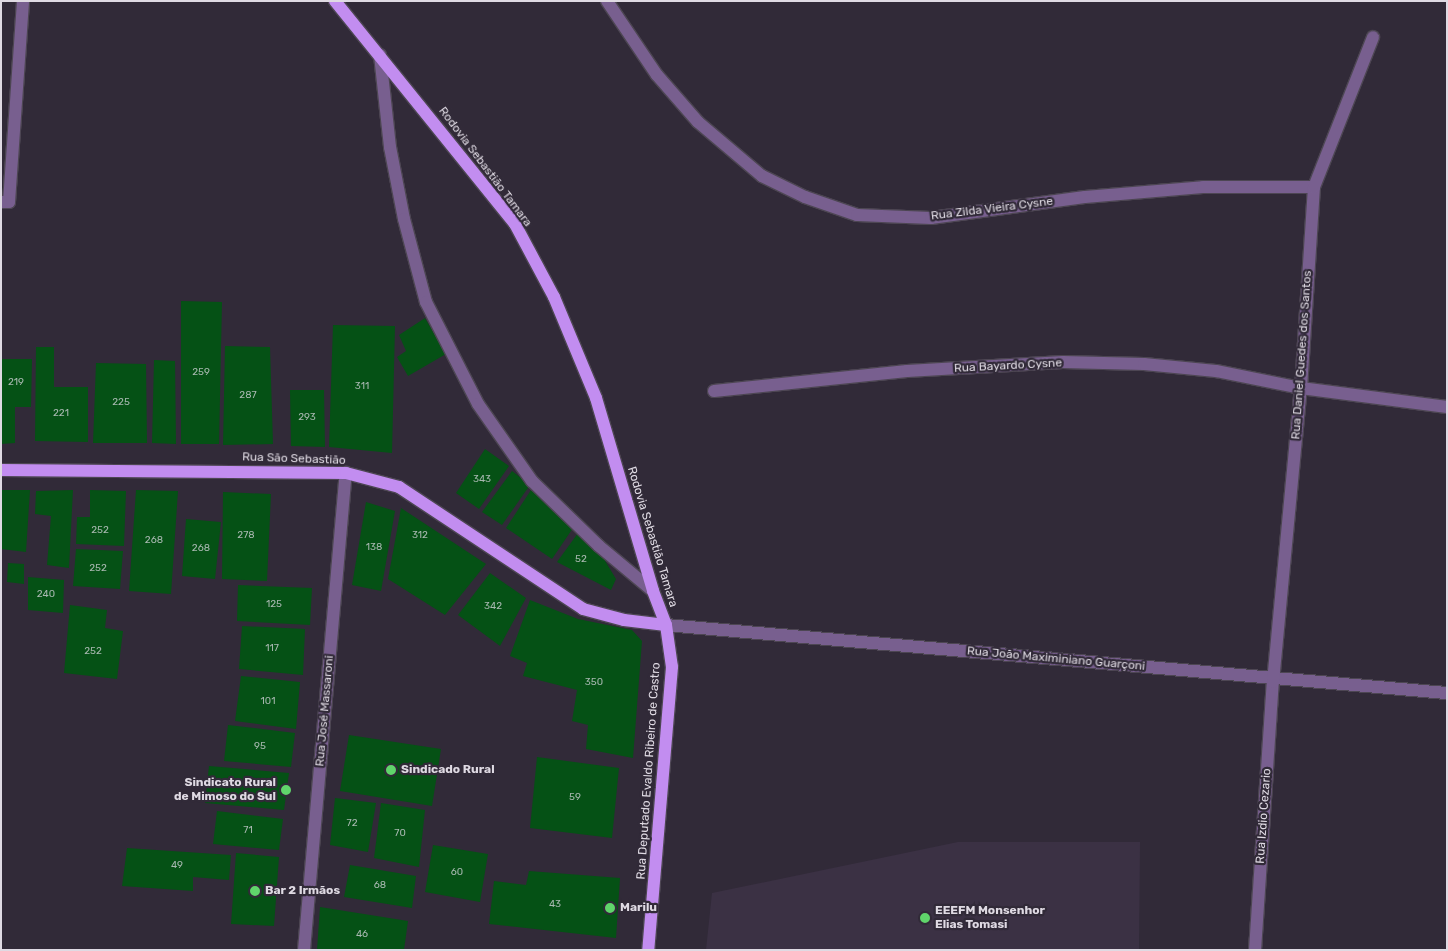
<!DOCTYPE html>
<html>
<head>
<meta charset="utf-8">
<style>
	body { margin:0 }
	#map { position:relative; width:1448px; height:951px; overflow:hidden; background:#312a38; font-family:Rubik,sans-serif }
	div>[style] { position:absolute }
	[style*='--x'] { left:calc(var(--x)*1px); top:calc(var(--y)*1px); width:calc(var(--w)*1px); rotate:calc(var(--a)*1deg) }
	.built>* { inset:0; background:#3b3144 }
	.building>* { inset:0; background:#055115 }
	.roads { filter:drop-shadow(1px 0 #4d4653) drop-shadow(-1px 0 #4d4653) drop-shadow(0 1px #4d4653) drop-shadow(0 -1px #4d4653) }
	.minor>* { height:12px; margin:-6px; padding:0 6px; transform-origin:6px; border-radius:6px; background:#785f8f }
	.major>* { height:12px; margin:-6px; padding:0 6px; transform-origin:6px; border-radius:6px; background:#c28df0 }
	.dots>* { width:14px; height:14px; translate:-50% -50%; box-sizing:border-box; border:2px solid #312a38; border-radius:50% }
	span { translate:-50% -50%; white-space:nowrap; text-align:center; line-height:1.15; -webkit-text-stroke:4.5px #312a38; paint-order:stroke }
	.number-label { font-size:10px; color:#a8b8b0 }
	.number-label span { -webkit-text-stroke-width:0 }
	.street-label { font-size:12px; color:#dfdae3 }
	.poi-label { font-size:12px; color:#dfdae3; font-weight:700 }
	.left { translate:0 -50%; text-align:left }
	.right { translate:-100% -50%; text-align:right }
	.frame { position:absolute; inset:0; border:2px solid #dfdae3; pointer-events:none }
</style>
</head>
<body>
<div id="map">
	<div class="built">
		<div style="clip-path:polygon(958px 842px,1140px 842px,1139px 950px,706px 950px,712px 893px)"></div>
	</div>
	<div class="building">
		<div style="clip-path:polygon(181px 301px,222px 302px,219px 444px,181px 444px)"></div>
		<div style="clip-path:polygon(425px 318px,446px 354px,408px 376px,397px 357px,406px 351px,399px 335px)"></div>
		<div style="clip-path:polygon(333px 325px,395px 326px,392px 453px,329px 447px)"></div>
		<div style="clip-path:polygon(225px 346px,270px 347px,273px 444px,223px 445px)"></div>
		<div style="clip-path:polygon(36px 347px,54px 347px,54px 387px,88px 387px,88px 442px,35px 441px)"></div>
		<div style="clip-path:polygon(1px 359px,32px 359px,31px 407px,15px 407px,15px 443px,1px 444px)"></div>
		<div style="clip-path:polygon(154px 360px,175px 361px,176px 444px,152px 443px)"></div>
		<div style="clip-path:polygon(96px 363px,146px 364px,147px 443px,93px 443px)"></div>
		<div style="clip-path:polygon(290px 390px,324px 390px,325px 447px,291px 446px)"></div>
		<div style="clip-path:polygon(485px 449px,509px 466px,479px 509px,456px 493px)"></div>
		<div style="clip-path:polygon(512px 471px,530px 485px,502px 525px,482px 512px)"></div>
		<div style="clip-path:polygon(1px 490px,30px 490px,26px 552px,1px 549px)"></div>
		<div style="clip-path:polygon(73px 490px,69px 568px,47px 565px,51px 516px,35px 514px,36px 491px)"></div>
		<div style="clip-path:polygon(90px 490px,126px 491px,124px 546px,76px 544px,77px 517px,90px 517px)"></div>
		<div style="clip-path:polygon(136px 490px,178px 491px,171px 594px,129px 591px)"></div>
		<div style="clip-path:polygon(531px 490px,573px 528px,552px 559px,506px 528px)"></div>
		<div style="clip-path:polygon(223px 492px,271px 494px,267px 581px,222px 579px)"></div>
		<div style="clip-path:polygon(366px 502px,395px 511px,381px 591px,352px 585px)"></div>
		<div style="clip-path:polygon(401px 508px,486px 564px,445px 615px,388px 579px)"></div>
		<div style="clip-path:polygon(186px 519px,221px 522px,215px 579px,182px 576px)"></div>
		<div style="clip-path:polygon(578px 533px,604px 559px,616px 579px,611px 590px,557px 562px)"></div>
		<div style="clip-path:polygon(76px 549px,123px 551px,120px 589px,73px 586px)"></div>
		<div style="clip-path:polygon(8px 563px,24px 564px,24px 584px,7px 582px)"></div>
		<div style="clip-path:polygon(490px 573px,526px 598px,500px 646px,458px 615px)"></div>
		<div style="clip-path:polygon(28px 577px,64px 580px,63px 613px,28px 610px)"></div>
		<div style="clip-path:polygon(238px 585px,312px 588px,310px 625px,237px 621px)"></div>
		<div style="clip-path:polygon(530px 600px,578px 619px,632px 630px,642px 641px,633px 758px,586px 749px,588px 725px,572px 721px,577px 690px,523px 676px,527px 663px,510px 656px)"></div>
		<div style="clip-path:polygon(70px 605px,107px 610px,105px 628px,123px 631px,117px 679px,64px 673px)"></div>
		<div style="clip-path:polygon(242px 626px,305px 629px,303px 675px,239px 669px)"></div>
		<div style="clip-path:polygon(241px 676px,300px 682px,296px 729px,235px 721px)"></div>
		<div style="clip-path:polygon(228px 725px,295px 733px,291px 767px,224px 761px)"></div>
		<div style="clip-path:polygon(349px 735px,441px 749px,432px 806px,340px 791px)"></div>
		<div style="clip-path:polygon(537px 757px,619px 768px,612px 838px,530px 828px)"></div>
		<div style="clip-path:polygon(209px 766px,289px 773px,284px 810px,205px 803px)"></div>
		<div style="clip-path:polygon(335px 798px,376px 803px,368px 852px,330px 845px)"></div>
		<div style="clip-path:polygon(381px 803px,425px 810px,419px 867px,374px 858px)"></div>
		<div style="clip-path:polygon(217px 811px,283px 819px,279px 850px,213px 844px)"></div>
		<div style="clip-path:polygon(433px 845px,488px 854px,480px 902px,425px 892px)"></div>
		<div style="clip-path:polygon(127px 848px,231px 855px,229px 880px,193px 877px,193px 891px,122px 886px)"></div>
		<div style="clip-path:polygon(236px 853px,279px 857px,274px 926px,231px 924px)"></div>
		<div style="clip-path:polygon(350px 865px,416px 876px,412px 908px,344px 897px)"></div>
		<div style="clip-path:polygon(529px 871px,620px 878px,616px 938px,489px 924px,494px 881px,526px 885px)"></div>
		<div style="clip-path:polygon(320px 907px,408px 921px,404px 950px,317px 950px)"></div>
	</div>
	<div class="roads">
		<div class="minor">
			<div style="--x:607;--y:1;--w:89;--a:56"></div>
			<div style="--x:657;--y:75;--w:62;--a:48.9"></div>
			<div style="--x:698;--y:122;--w:84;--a:40.2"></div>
			<div style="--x:762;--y:176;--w:48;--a:26"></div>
			<div style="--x:805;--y:197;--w:55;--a:19.1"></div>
			<div style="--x:857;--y:215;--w:74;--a:2.3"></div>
			<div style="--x:931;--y:218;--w:155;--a:-7.8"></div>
			<div style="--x:1085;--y:197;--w:118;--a:-4.8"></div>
			<div style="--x:1203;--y:187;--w:111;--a:0"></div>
			<div style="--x:380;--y:55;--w:93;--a:83.8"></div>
			<div style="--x:390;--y:147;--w:73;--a:79"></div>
			<div style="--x:404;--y:219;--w:86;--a:75.2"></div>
			<div style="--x:426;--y:302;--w:114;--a:63"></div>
			<div style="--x:478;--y:404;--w:94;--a:55"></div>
			<div style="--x:532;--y:481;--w:93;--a:44.1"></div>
			<div style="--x:599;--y:546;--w:70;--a:39.8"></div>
			<div style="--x:1;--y:202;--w:8;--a:0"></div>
			<div style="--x:9;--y:202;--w:201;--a:-86"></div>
			<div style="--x:714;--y:391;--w:194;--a:-5.9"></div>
			<div style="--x:907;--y:371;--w:156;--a:-3.3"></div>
			<div style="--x:1063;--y:362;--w:81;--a:1.4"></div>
			<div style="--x:1144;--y:364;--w:72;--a:5.6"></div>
			<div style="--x:1216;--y:371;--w:87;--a:11.3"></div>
			<div style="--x:1301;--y:388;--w:147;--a:7.4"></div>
			<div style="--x:666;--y:625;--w:784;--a:4.98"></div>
			<div style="--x:304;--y:950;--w:479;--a:-85"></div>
			<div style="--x:1255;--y:950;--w:269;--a:-86.2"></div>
			<div style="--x:1273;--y:682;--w:295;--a:-84.6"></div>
			<div style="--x:1301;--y:388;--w:201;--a:-86.3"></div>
			<div style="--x:1314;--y:187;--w:161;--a:-68.5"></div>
		</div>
		<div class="major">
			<div style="--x:335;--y:1;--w:287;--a:51.1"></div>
			<div style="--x:515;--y:224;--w:83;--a:61.9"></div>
			<div style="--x:554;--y:297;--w:109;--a:67.4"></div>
			<div style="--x:596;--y:398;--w:201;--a:73.5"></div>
			<div style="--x:653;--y:591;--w:36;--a:69"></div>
			<div style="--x:666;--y:625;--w:42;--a:81.9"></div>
			<div style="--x:672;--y:667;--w:284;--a:94.8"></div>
			<div style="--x:1;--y:470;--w:345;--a:0.5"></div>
			<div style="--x:346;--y:473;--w:55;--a:14.8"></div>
			<div style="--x:399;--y:487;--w:221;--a:33.5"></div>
			<div style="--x:583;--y:609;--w:42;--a:15"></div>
			<div style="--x:624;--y:620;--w:42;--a:6.8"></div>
		</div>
	</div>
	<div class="dots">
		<div style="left:391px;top:770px;background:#60d56b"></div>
		<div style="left:286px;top:790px;background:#60d56b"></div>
		<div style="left:255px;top:891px;background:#60d56b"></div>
		<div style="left:610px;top:908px;background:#60d56b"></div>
		<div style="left:925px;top:918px;background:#60d56b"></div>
	</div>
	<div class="number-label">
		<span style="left:201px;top:373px">259</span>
		<span style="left:16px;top:383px">219</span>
		<span style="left:362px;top:387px">311</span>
		<span style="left:248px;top:396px">287</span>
		<span style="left:121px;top:403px">225</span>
		<span style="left:61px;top:414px">221</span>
		<span style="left:307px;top:418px">293</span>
		<span style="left:482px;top:480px">343</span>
		<span style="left:100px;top:531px">252</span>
		<span style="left:246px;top:536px">278</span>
		<span style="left:420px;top:536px">312</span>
		<span style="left:154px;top:541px">268</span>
		<span style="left:374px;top:548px">138</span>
		<span style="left:201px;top:549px">268</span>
		<span style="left:581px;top:560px">52</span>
		<span style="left:98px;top:569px">252</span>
		<span style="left:46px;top:595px">240</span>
		<span style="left:274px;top:605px">125</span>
		<span style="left:493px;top:607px">342</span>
		<span style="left:272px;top:649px">117</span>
		<span style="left:93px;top:652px">252</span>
		<span style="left:594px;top:683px">350</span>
		<span style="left:268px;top:702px">101</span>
		<span style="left:260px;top:747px">95</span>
		<span style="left:575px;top:798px">59</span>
		<span style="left:352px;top:824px">72</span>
		<span style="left:248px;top:831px">71</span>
		<span style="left:400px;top:834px">70</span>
		<span style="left:177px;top:866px">49</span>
		<span style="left:457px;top:873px">60</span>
		<span style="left:380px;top:886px">68</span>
		<span style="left:555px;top:905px">43</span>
		<span style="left:362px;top:935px">46</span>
	</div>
	<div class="street-label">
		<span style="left:485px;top:167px;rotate:53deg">Rodovia Sebastião Tamara</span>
		<span style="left:992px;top:209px;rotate:-7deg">Rua Zilda Vieira Cysne</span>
		<span style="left:1302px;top:355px;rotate:-86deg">Rua Daniel Guedes dos Santos</span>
		<span style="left:1008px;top:366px;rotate:-3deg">Rua Bayardo Cysne</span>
		<span style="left:294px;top:459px;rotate:2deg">Rua São Sebastião</span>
		<span style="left:652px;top:537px;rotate:73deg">Rodovia Sebastião Tamara</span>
		<span style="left:1056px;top:659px;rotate:5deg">Rua João Maximiniano Guarçoni</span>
		<span style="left:325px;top:711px;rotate:-85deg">Rua José Massaroni</span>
		<span style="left:649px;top:771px;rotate:-86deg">Rua Deputado Evaldo Ribeiro de Castro</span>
		<span style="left:1264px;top:816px;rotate:-86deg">Rua Izdio Cezario</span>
	</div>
	<div class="poi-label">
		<span class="left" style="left:401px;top:770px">Sindicado Rural</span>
		<span class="right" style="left:276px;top:790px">Sindicato Rural<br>de Mimoso do Sul</span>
		<span class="left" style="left:265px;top:891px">Bar 2 Irmãos</span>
		<span class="left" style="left:620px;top:908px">Marilu</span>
		<span class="left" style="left:935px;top:918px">EEEFM Monsenhor<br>Elias Tomasi</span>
	</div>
	<div class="frame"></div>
</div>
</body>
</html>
